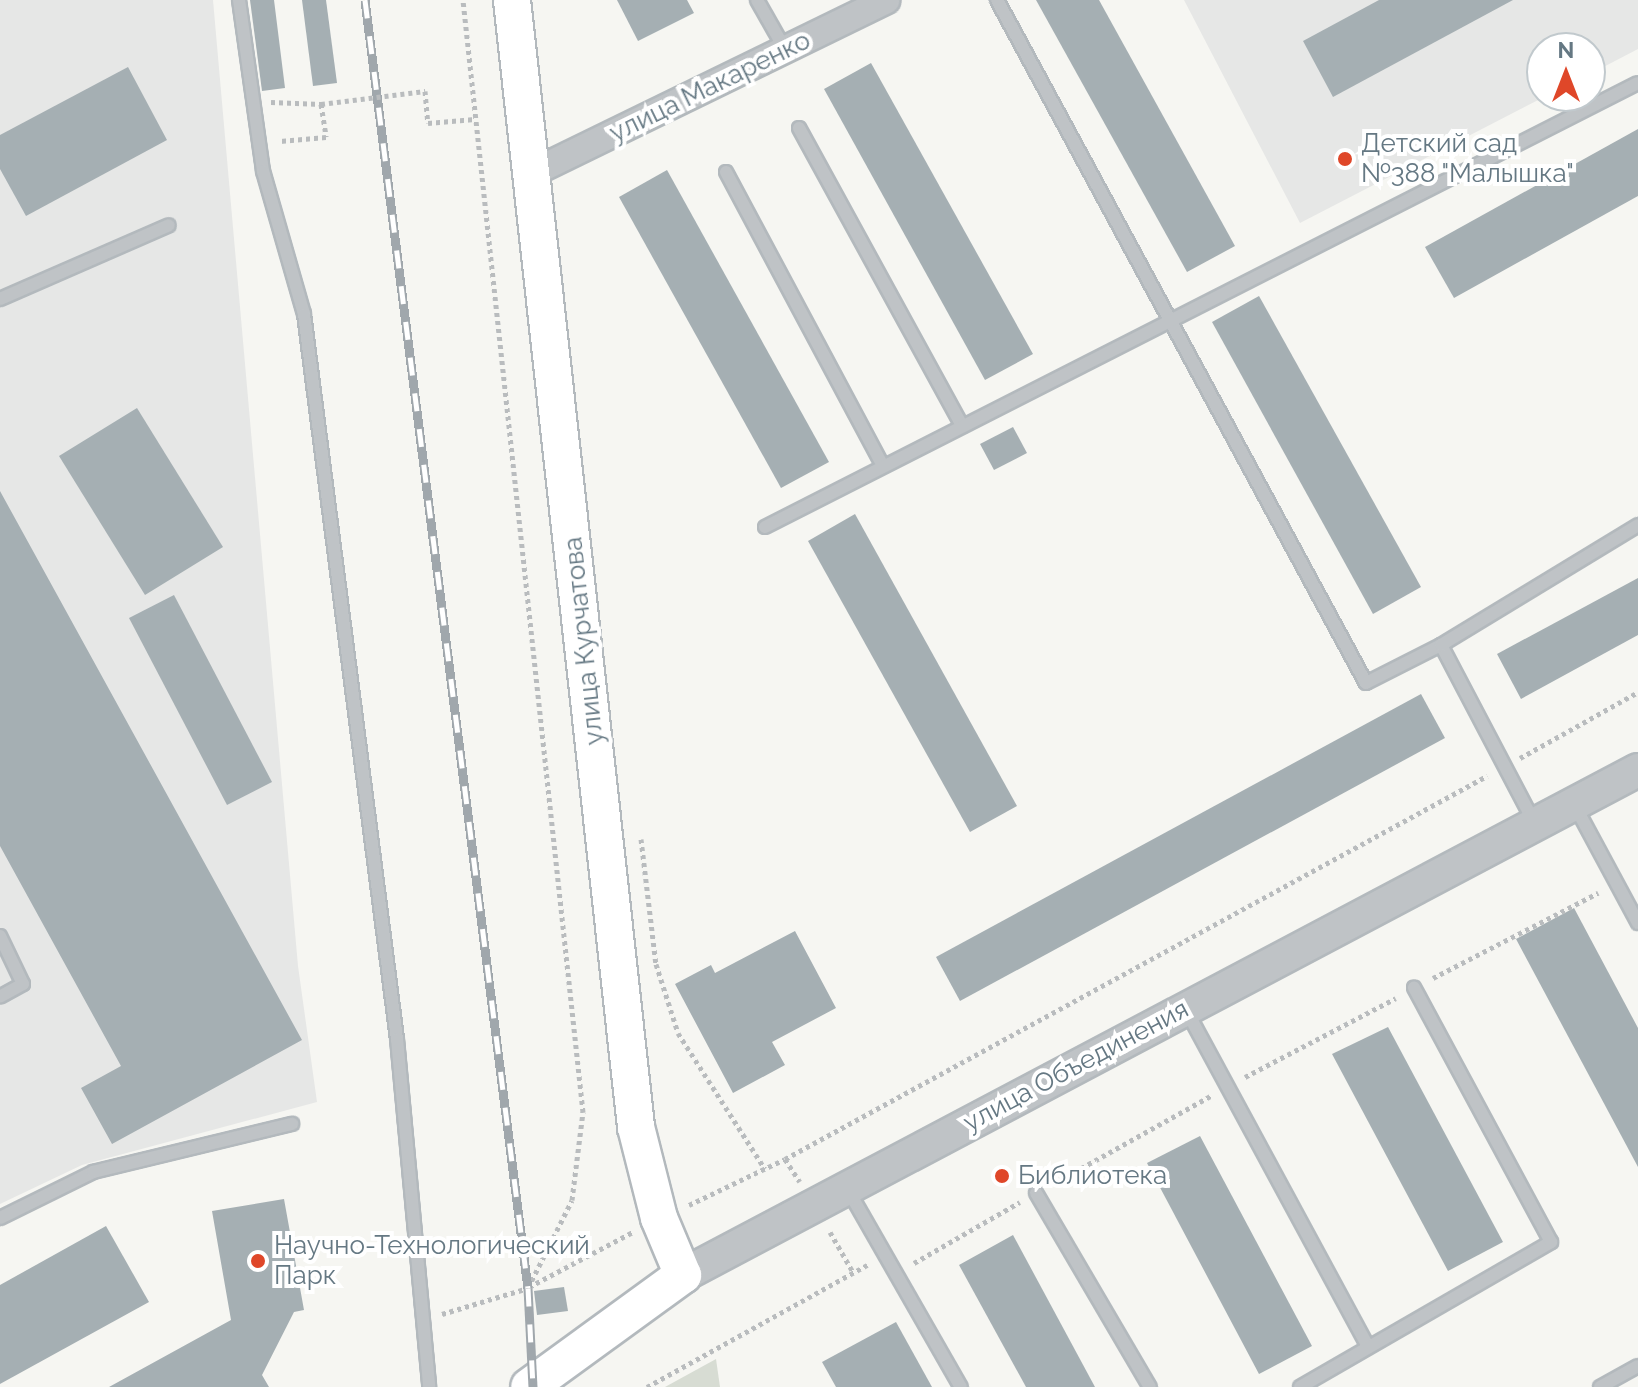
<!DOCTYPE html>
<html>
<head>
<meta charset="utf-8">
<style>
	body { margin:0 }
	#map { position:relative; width:1638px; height:1387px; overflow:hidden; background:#f6f6f2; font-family:Raleway,sans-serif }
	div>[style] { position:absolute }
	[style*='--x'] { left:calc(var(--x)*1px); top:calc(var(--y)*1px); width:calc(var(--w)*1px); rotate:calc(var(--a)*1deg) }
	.built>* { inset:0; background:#e6e7e6 }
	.green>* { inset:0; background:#d7dcd3 }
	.building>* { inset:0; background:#a5afb3 }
	.path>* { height:5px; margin-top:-2.5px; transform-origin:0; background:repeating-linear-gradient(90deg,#b9bcbe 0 4px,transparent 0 8px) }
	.roads { filter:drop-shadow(2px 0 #b3b9bd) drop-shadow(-2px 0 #b3b9bd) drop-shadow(0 2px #b3b9bd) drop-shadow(0 -2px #b3b9bd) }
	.service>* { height:12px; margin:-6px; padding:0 6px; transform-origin:6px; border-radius:6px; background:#bfc3c6 }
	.minor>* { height:26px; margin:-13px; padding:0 13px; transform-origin:13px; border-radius:13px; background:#bfc3c6 }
	.tertiary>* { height:32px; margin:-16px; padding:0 16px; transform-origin:16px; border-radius:16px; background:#bfc3c6 }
	.secondary>* { height:36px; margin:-18px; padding:0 18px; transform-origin:18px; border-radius:18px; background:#fff }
	.rail>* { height:9px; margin-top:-4.5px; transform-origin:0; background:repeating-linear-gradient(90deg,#fff 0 18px,#a0a7ac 0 36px); box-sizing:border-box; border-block:2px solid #a0a7ac }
	.path-bridge>* { height:5px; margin-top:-2.5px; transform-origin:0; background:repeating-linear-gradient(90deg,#b9bcbe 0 4px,transparent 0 8px) }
	.dots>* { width:22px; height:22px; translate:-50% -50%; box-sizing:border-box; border:4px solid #fff; border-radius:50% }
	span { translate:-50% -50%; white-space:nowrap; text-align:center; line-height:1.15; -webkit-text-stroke:8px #fff; paint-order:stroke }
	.street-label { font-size:26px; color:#657883 }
	.poi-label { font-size:26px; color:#657883 }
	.left { translate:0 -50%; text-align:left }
	.north { position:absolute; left:1526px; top:32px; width:80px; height:80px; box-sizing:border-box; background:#fff; border:2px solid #c1c9cd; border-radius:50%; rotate:0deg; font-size:22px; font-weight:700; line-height:32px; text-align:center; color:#657883 }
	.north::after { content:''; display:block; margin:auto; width:28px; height:36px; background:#df4729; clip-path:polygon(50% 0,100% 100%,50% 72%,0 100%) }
</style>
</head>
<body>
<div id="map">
	<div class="built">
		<div style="clip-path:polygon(0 0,213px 0,298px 966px,317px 1102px,82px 1165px,0 1204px)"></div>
		<div style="clip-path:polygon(1184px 0,1638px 0,1638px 49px,1590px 74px,1590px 48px,1542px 48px,1546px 96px,1300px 223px)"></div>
	</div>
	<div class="green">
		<div style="clip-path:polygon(716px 1359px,720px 1387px,665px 1387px)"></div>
	</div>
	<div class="building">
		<div style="clip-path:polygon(250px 0,274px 0,285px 88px,262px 91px)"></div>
		<div style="clip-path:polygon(302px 0,326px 0,337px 83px,313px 86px)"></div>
		<div style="clip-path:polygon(617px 0,687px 0,694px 13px,638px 41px)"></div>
		<div style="clip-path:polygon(1036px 0,1099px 0,1235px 246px,1187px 272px)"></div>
		<div style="clip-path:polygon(1379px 0,1513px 0,1333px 97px,1303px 41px)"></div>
		<div style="clip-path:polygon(871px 63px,1033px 354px,985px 380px,824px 89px)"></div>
		<div style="clip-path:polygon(128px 67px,167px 140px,26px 216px,0 169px,0 135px)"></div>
		<div style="clip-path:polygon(1638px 129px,1638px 196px,1454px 298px,1425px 247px)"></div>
		<div style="clip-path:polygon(667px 170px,829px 462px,781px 488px,619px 197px)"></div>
		<div style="clip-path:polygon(1259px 296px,1421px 587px,1373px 614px,1212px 322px)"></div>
		<div style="clip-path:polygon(137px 408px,223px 547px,145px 595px,59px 456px)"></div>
		<div style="clip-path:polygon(1013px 427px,1027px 453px,994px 470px,980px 444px)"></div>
		<div style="clip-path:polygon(0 491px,302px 1040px,112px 1144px,81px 1088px,121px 1066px,0 846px)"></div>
		<div style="clip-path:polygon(855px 514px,1017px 806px,970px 832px,808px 541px)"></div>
		<div style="clip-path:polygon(1638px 578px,1638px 635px,1521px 699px,1497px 654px)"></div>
		<div style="clip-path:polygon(174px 595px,272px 782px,227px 805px,129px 618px)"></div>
		<div style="clip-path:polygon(1421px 694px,1445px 738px,960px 1001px,936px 957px)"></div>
		<div style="clip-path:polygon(1574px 908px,1638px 1028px,1638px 1167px,1516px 939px)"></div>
		<div style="clip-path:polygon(795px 931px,836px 1008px,772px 1042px,785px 1065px,733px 1093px,675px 984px,711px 965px,715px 973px)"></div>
		<div style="clip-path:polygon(1388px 1027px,1503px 1242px,1448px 1271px,1332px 1054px)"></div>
		<div style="clip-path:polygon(1200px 1136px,1312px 1346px,1259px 1374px,1147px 1163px)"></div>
		<div style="clip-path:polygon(284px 1199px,304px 1310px,294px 1312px,262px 1375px,269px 1387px,109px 1387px,231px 1320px,212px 1211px)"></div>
		<div style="clip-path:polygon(106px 1226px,149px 1302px,0 1384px,0 1285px)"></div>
		<div style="clip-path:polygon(1013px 1235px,1095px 1387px,1026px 1387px,959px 1265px)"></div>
		<div style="clip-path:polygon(564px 1287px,568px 1311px,537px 1315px,534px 1291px)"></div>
		<div style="clip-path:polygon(896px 1322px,932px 1387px,836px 1387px,822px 1362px)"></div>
	</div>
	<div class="path">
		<div style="--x:425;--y:91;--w:32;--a:85"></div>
		<div style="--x:428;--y:123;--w:47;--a:-4.9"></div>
		<div style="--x:271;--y:102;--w:50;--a:2.3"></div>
		<div style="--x:321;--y:104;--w:33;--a:81"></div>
		<div style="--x:326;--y:137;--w:46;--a:175"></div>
		<div style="--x:1520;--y:758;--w:135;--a:-29.2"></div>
		<div style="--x:641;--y:839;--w:126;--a:83.2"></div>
		<div style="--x:656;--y:964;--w:72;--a:72.3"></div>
		<div style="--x:678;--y:1033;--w:161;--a:57.4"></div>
		<div style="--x:1433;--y:978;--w:186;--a:-27.3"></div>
		<div style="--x:1245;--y:1077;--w:170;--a:-27.6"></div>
		<div style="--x:785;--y:1159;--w:27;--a:57"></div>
		<div style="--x:1053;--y:1184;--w:182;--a:-29.2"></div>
		<div style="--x:689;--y:1205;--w:106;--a:-25.6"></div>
		<div style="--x:785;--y:1159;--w:800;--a:-28.62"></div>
		<div style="--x:830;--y:1232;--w:46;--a:60.1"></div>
		<div style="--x:914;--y:1263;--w:122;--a:-29.9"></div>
		<div style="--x:529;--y:1287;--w:118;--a:-27.9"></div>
		<div style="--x:442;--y:1314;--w:90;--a:-16.8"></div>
		<div style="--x:528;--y:1288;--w:98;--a:-63.4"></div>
		<div style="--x:572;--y:1200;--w:89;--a:-82.9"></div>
		<div style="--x:583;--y:1112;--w:1118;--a:-96.16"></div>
		<div style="--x:647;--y:1387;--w:252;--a:-29"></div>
	</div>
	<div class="roads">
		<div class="service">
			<div style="--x:239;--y:0;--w:173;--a:82"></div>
			<div style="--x:263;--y:171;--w:149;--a:74"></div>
			<div style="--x:304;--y:314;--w:731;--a:82.69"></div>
			<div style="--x:397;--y:1039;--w:349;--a:84.7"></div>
			<div style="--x:757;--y:0;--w:59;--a:60.4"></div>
			<div style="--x:997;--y:0;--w:776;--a:61.62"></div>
			<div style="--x:1366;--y:683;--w:84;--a:-26.9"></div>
			<div style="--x:1441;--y:645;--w:200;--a:62.3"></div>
			<div style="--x:799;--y:128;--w:340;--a:61.3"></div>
			<div style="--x:726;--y:172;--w:333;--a:61.9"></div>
			<div style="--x:0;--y:299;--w:184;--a:-23.6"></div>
			<div style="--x:765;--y:527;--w:979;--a:-26.96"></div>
			<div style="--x:1441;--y:645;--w:231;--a:-31.3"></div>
			<div style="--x:1575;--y:806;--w:133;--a:61.7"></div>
			<div style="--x:0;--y:936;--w:53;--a:64.4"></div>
			<div style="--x:23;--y:984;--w:26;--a:151"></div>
			<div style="--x:1186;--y:1010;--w:381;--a:61.6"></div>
			<div style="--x:848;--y:1190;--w:227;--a:60.2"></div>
			<div style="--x:1036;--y:1193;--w:225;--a:59.6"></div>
			<div style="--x:0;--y:1218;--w:104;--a:-26.3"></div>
			<div style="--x:93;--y:1172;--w:205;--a:-13.6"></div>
			<div style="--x:1300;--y:1387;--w:290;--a:-30"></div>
			<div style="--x:1551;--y:1242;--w:289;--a:-118.3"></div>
			<div style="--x:1600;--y:1387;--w:43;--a:-28.9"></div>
		</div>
		<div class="minor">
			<div style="--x:534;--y:172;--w:392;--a:-26"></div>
		</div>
		<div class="tertiary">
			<div style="--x:683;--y:1275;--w:1080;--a:-27.87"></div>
		</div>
		<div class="secondary">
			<div style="--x:512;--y:0;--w:1134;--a:83.72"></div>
			<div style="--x:636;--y:1127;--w:94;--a:75.8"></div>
			<div style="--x:659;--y:1218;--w:62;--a:67.2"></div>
			<div style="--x:683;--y:1275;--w:190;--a:144"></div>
		</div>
	</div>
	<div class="rail">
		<div style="--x:365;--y:0;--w:1298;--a:82.79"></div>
		<div style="--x:528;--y:1288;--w:99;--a:87.1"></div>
	</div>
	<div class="path-bridge">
		<div style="--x:321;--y:104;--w:105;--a:-7.1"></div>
	</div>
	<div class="dots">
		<div style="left:1345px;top:159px;background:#df4729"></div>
		<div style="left:1002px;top:1176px;background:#df4729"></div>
		<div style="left:258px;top:1261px;background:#df4729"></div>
	</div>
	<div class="street-label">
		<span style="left:710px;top:87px;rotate:-26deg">улица Макаренко</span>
		<span style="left:584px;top:641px;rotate:-96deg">улица Курчатова</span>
		<span style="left:1076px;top:1066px;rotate:-28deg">улица Объединения</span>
	</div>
	<div class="poi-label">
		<span class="left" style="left:1361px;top:159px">Детский сад<br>№388 "Малышка"</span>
		<span class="left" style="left:1018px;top:1176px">Библиотека</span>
		<span class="left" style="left:274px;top:1261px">Научно-Технологический<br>Парк</span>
	</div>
	<div class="north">N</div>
</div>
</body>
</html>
